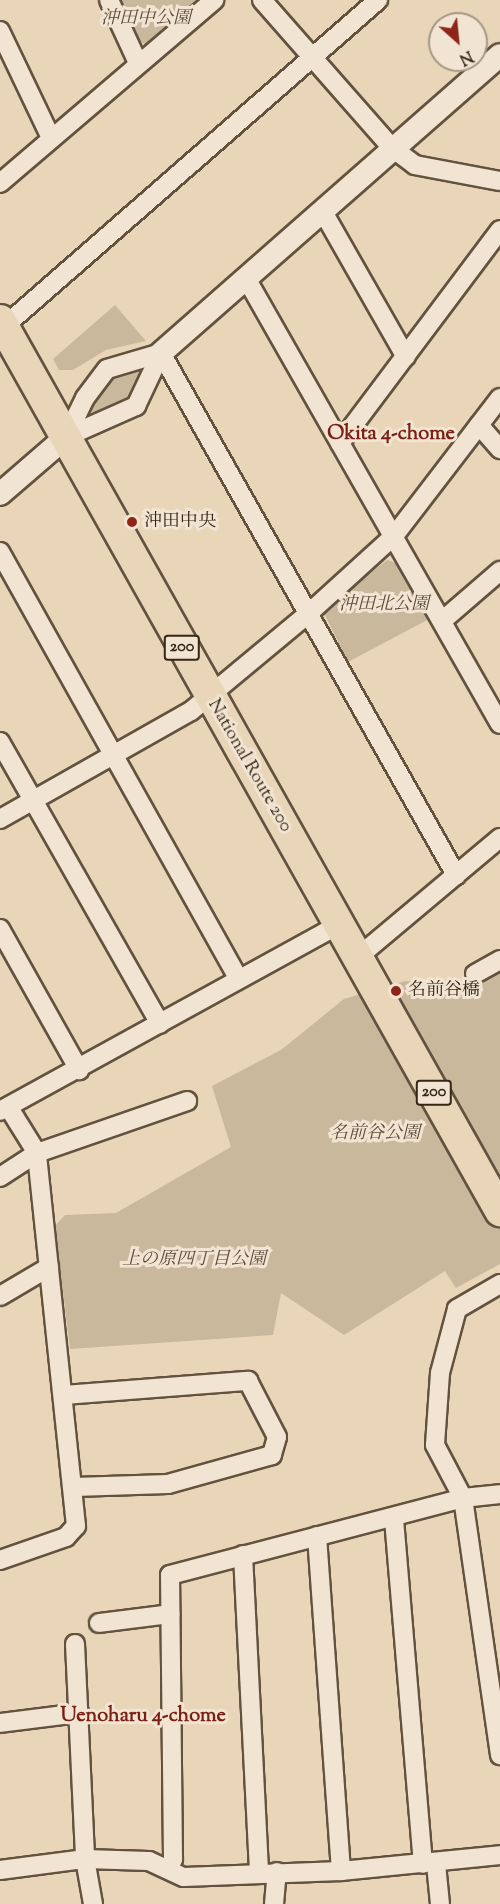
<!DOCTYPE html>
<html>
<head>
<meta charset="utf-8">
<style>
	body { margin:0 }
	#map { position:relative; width:500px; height:1904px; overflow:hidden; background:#e9d6b9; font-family:"Sorts Mill Goudy","Noto Serif JP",serif }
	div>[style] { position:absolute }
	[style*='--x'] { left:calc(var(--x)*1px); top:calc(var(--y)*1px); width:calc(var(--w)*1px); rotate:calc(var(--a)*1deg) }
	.green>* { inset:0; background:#cab89d }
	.roads { filter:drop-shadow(2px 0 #62523e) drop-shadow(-2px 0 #62523e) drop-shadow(0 2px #62523e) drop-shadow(0 -2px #62523e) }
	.minor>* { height:18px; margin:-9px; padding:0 9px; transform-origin:9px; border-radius:9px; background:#f1e4d2 }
	.tertiary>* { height:22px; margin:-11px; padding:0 11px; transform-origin:11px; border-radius:11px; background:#f1e4d2 }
	.trunk>* { height:30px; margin:-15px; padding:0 15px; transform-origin:15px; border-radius:15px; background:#e9d6b9 }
	.dots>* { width:16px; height:16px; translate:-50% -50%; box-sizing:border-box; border:3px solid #f1e4d2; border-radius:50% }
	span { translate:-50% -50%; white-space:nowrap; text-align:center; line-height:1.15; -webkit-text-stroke:6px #f1e4d2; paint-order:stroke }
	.shield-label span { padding:2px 4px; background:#f1e4d2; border:2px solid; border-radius:4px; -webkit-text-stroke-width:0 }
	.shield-label { font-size:16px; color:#352615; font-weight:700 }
	.park-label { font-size:18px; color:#5a4a37; font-style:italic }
	.poi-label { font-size:18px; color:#352615 }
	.left { translate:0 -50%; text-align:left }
	.street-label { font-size:18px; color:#352615 }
	.neighbourhood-label { font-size:20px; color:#7a1f14; font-weight:700 }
	.north { position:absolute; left:428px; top:12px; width:60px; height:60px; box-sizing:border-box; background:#f1e4d2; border:2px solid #a69886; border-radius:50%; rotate:153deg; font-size:16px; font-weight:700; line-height:24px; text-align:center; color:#352615 }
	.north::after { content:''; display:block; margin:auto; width:21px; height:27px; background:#8f2418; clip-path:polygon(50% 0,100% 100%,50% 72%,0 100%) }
</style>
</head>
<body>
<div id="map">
	<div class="green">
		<div style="clip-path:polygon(116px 0,198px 0,147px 45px,135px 40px)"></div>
		<div style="clip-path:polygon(115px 305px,146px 341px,106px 350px,73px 370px,59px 370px,53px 359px)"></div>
		<div style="clip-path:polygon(141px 367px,146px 373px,133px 399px,94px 417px,88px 405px,110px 377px)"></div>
		<div style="clip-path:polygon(387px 560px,399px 564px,431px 618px,348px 662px,323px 611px)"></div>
		<div style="clip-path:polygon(500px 966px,500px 1264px,456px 1288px,445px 1271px,344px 1335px,281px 1293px,273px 1335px,70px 1349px,55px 1226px,65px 1215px,116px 1213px,231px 1147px,212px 1086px,281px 1050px,344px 999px,405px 981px,463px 983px)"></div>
	</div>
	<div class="roads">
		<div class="minor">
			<div style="--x:109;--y:0;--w:69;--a:65.3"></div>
			<div style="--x:262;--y:0;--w:196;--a:48.7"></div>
			<div style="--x:391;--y:147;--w:30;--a:37"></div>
			<div style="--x:415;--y:165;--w:86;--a:10.7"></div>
			<div style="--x:0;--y:31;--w:119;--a:64.5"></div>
			<div style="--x:0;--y:183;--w:282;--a:-40.5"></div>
			<div style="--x:322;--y:210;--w:169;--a:60.3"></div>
			<div style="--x:246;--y:278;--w:513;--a:60.34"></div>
			<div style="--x:0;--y:330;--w:502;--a:-41.12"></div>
			<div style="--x:161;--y:353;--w:600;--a:60.53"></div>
			<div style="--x:479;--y:425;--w:32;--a:49"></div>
			<div style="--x:66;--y:437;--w:43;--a:-64"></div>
			<div style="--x:85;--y:398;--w:36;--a:-53"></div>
			<div style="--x:107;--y:369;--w:56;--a:-16.5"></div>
			<div style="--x:66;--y:437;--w:77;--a:-23.9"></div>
			<div style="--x:136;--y:406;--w:59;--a:-64.7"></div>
			<div style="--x:340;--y:443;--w:266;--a:-53.1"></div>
			<div style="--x:0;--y:552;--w:489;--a:60.8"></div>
			<div style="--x:442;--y:621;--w:77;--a:-40.8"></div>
			<div style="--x:0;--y:742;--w:324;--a:60.4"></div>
			<div style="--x:0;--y:819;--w:219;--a:-29.5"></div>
			<div style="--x:191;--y:711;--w:153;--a:-39.7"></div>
			<div style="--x:309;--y:613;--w:115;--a:-42.2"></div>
			<div style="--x:394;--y:536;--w:174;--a:-52.5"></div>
			<div style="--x:0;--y:929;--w:162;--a:60.7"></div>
			<div style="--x:358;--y:957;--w:185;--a:-40"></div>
			<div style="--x:475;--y:974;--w:29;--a:-29"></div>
			<div style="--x:0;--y:1111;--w:386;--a:-28.8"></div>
			<div style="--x:0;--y:1177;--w:44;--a:-33"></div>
			<div style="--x:37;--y:1153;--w:159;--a:-19.1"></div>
			<div style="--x:500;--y:1284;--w:50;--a:149.8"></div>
			<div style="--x:457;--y:1309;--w:66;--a:104.9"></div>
			<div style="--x:440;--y:1373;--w:72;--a:94"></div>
			<div style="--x:435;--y:1445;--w:60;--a:62.2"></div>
			<div style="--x:463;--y:1498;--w:260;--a:81.8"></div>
			<div style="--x:0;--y:1296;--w:57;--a:-30.6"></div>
			<div style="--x:64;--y:1395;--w:185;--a:-4.4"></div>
			<div style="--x:248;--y:1381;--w:63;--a:62.6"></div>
			<div style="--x:277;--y:1437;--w:19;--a:106"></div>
			<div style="--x:272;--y:1455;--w:108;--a:164.4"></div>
			<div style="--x:168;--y:1484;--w:94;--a:178.2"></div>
			<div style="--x:394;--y:1519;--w:346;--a:85.2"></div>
			<div style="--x:317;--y:1536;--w:336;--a:85.9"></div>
			<div style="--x:243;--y:1555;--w:319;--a:87.1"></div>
			<div style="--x:0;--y:1560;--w:70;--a:-19.2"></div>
			<div style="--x:66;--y:1537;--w:15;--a:-48"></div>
			<div style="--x:76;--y:1526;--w:375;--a:-96"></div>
			<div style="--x:37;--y:1153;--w:53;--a:-121.9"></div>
			<div style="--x:99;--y:1623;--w:72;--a:-7.2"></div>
			<div style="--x:75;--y:1644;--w:215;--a:87.3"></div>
			<div style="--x:85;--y:1859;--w:46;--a:79.9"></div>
			<div style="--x:0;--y:1723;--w:80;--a:-7.2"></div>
			<div style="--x:436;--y:1864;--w:40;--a:84.3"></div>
			<div style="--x:169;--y:1869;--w:11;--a:-68"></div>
			<div style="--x:173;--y:1859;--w:284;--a:-90.6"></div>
			<div style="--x:170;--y:1575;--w:303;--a:-14.7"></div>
			<div style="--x:463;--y:1498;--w:37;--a:-6"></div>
			<div style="--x:0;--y:1870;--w:86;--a:-7.4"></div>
			<div style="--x:85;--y:1859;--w:64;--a:1.8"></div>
			<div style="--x:149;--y:1861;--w:38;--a:25"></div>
			<div style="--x:184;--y:1877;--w:157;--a:-2.2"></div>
			<div style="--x:341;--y:1871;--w:160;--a:-5.7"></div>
			<div style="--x:274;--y:1904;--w:32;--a:-85"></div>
		</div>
		<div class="tertiary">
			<div style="--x:161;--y:353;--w:451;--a:-41.3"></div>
			<div style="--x:0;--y:494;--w:87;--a:-40.8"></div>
		</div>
		<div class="trunk">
			<div style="--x:0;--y:320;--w:1022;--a:60.7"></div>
		</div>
	</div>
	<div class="dots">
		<div style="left:132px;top:522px;background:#8f2418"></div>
		<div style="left:396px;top:991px;background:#8f2418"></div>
	</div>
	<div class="shield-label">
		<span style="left:182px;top:648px">200</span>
		<span style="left:434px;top:1093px">200</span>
	</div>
	<div class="park-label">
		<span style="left:146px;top:19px">沖田中公園</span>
		<span style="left:384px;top:605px">沖田北公園</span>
		<span style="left:375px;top:1134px">名前谷公園</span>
		<span style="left:194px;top:1260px">上の原四丁目公園</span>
	</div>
	<div class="poi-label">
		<span class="left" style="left:144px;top:522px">沖田中央</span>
		<span class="left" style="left:408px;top:991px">名前谷橋</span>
	</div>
	<div class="street-label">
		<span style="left:249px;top:766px;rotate:60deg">National Route 200</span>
	</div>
	<div class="neighbourhood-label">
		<span style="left:391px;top:434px">Okita 4-chome</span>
		<span style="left:143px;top:1716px">Uenoharu 4-chome</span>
	</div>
	<div class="north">N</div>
</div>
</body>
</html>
